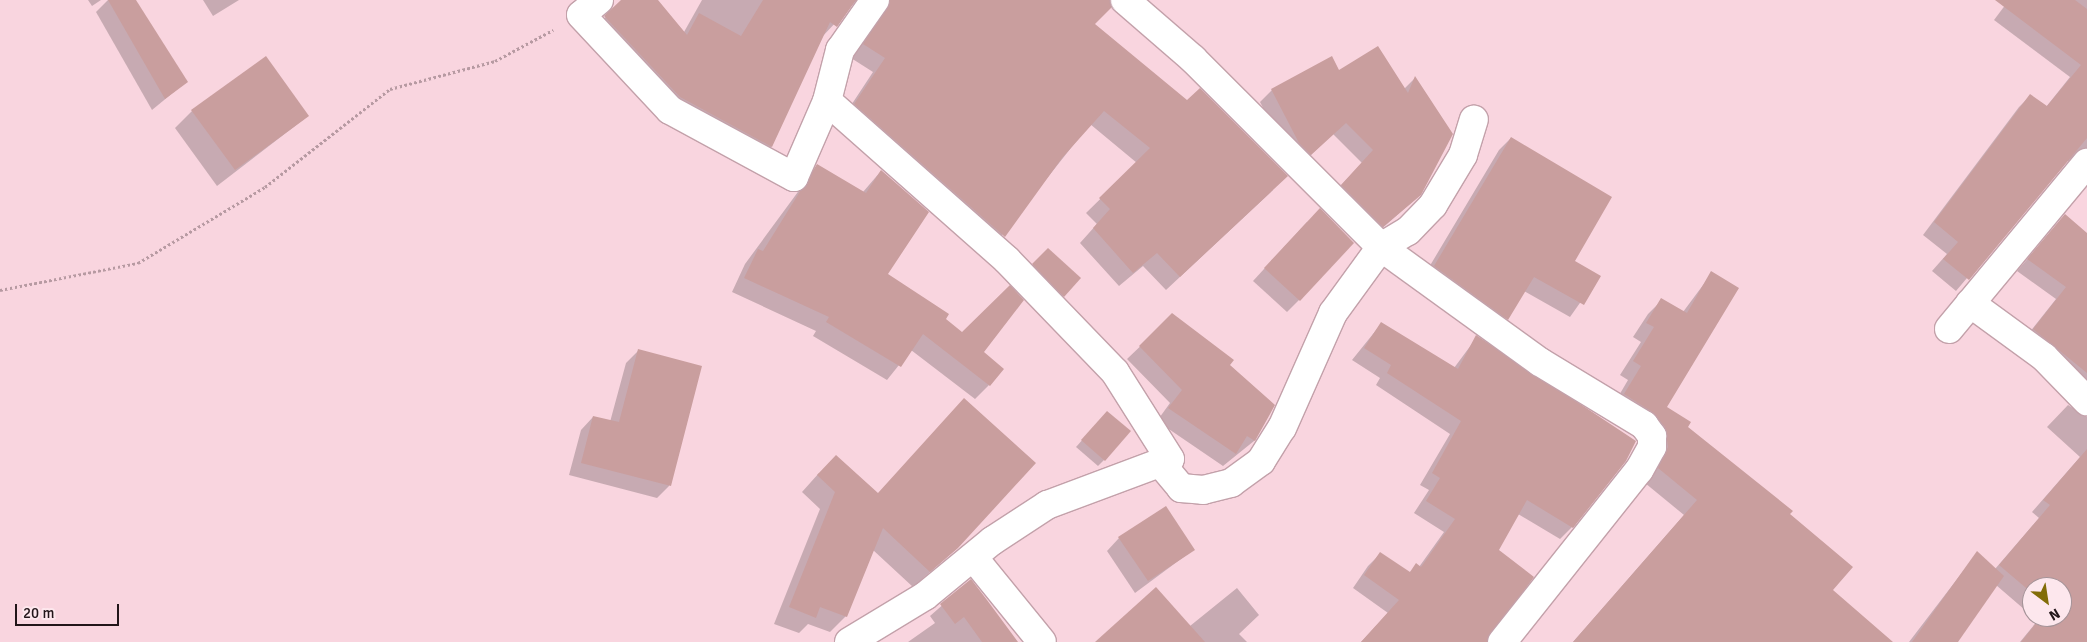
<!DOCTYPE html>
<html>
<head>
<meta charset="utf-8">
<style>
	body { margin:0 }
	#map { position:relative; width:2087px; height:642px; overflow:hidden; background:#f9d5df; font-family:Signika,sans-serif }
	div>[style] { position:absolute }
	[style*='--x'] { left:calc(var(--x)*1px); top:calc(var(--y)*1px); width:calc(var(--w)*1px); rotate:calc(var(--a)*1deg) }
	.shadow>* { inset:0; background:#0003 }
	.building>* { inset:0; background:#c99e9e }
	.path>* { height:3px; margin-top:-1.5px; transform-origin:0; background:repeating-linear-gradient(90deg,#b79aa2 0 2.5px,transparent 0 5px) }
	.roads { filter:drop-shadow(1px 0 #c3a1aa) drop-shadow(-1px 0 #c3a1aa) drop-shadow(0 1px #c3a1aa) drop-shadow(0 -1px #c3a1aa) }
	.street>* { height:28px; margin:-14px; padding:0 14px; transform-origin:14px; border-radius:14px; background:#fff }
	span { translate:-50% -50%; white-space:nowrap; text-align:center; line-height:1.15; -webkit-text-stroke:4.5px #fde7ed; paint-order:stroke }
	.north { position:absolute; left:2022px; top:577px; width:50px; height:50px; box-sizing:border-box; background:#fde7ed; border:1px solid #a59398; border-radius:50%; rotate:149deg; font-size:14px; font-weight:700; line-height:20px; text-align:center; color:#221519 }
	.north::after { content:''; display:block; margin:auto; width:18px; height:22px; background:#826c07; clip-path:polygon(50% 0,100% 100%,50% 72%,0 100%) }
	.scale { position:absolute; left:15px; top:604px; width:104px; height:22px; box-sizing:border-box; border:2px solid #221519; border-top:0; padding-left:6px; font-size:15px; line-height:18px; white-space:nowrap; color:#221519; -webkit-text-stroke:4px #fde7ed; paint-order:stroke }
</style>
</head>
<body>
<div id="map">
	<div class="shadow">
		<div style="clip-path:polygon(88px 0,101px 0,92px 6px)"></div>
		<div style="clip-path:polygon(108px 0,134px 0,186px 82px,152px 110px,96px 12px)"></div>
		<div style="clip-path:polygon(203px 0,239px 0,213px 16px)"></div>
		<div style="clip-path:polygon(624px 0,656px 0,684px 32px,702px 0,857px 0,821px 38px,771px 147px,757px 160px,591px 31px)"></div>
		<div style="clip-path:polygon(866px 0,1109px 0,1093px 25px,1273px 190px,1166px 290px,1143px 266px,1119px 286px,1080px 243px,1097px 224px,1086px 213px,1137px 163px,1090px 124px,990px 250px,842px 119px,873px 72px,851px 58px)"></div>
		<div style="clip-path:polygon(2009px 0,2087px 0,2087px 171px,2085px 162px,2066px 161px,1956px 291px,1932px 271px,1947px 254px,1923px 235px,2019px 107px,2030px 96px,2046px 107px,2070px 77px,1994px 20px)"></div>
		<div style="clip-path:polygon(1338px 71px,1404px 89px,1415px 78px,1420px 195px,1371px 238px,1330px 197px,1362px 163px,1333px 134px,1299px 166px,1288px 155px,1260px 102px,1272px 90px)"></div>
		<div style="clip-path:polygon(192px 111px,308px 116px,217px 186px,175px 128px)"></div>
		<div style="clip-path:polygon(1511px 138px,1573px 261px,1599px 276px,1570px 317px,1524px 291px,1495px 331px,1422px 279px,1499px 150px)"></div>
		<div style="clip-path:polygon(817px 166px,863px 192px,881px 171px,887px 275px,982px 352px,989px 385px,975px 399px,911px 350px,887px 380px,813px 336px,816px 331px,732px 292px,745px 264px)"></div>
		<div style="clip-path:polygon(2065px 216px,2087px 235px,2087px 404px,2022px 342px,2056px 299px,2017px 271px)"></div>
		<div style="clip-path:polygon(1307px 222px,1299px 300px,1287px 312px,1253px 281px)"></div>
		<div style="clip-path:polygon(1048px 250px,1063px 296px,1051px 308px,1021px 277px)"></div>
		<div style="clip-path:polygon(1712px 273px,1665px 408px,1789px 514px,1831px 590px,1891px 642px,1573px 642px,1684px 515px,1645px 483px,1651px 441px,1611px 409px,1628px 380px,1620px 375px,1641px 342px,1633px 337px,1648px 314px,1662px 300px,1683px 312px)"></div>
		<div style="clip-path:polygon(1173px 315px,1274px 405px,1254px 441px,1223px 466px,1157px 421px,1170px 403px,1127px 359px)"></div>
		<div style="clip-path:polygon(1381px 324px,1454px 368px,1477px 337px,1572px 527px,1560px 539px,1518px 514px,1497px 550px,1485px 642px,1361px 642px,1388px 613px,1353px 588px,1368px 566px,1380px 554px,1408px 573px,1419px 567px,1444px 532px,1414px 513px,1429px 490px,1420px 485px,1450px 434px,1376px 385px,1380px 378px,1352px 360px)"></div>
		<div style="clip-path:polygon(639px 350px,700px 367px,669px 486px,657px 498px,569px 475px,581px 430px,593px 417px,610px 422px,626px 363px)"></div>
		<div style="clip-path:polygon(2068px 405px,2087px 417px,2087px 642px,2020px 642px,2038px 620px,2034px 617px,2062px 617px,2062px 587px,2032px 587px,2032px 616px,1996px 585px,1957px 642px,1909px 642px,1977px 553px,1995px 569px,2039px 518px,2032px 512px,2080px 457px,2047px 427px)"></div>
		<div style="clip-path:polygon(1101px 419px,1104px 460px,1098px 466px,1076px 447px)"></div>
		<div style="clip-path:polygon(819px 473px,877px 494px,957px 548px,913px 587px,873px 550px,846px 616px,830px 632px,808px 624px,799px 633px,774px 624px,820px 509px,802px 492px)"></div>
		<div style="clip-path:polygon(1119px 538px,1193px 550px,1135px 593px,1107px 551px)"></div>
		<div style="clip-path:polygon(970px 581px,1007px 642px,908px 642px,935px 623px,930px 616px)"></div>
		<div style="clip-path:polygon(1237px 588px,1259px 615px,1239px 634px,1247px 642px,1097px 642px,1190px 626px)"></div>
	</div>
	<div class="building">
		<div style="clip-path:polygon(108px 0,136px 0,188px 82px,165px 99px)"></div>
		<div style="clip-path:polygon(621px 0,658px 0,687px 35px,699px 13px,741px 36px,763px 0,856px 0,837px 27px,830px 22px,772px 147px,680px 97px,604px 16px)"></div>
		<div style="clip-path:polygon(890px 0,1110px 0,1112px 7px,1095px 24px,1187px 100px,1200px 88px,1288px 176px,1180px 277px,1157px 253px,1133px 273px,1093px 228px,1110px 209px,1099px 198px,1150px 148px,1104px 111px,1062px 158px,1005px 237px,854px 104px,885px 58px,863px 44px)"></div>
		<div style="clip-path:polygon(1995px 0,2075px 0,2087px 9px,2087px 138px,1969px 280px,1943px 259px,1958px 242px,1934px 222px,2030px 94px,2047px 106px,2081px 65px)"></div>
		<div style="clip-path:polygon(1378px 46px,1408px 93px,1415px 76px,1453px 134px,1421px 195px,1383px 227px,1341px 185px,1373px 150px,1346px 123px,1311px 155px,1299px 143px,1271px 89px,1332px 56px,1339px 70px)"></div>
		<div style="clip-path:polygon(266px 56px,309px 116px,235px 170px,191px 110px)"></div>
		<div style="clip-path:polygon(1511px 137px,1612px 197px,1575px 261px,1601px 276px,1584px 305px,1534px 277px,1508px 320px,1434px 266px)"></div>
		<div style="clip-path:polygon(817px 164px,866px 193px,881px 170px,929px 212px,888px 274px,949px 314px,946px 319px,962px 332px,1010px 285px,1024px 300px,984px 352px,1004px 369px,990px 386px,923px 334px,901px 367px,826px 322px,829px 317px,744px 278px,758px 249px,763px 251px)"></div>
		<div style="clip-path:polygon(1320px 208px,1354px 243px,1300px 301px,1264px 268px)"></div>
		<div style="clip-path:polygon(2065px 214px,2087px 233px,2087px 373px,2033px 329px,2066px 287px,2027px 259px)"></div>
		<div style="clip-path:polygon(1048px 248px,1081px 278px,1064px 297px,1032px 264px)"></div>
		<div style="clip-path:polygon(1711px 271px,1739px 288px,1667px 407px,1691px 422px,1688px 427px,1793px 511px,1790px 514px,1853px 567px,1833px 590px,1893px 642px,1573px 642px,1697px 500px,1658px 468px,1668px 447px,1665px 427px,1652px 412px,1624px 394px,1641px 366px,1633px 361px,1654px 327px,1646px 323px,1661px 298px,1687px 313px)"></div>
		<div style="clip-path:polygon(1172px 313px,1234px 360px,1230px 365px,1275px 405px,1255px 441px,1247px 436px,1236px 454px,1168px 408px,1182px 390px,1139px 346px)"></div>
		<div style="clip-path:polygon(1381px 322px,1458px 369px,1476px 335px,1636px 441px,1626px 461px,1573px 528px,1527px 500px,1499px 550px,1534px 577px,1487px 642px,1361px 642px,1399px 600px,1364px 575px,1380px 552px,1410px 572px,1416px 563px,1421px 567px,1455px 519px,1426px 501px,1440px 478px,1432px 473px,1461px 421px,1387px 373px,1391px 365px,1364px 348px)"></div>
		<div style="clip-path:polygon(638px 349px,702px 366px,671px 486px,581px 463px,593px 416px,619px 422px)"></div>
		<div style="clip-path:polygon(964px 398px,1036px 463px,958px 548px,930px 572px,883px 528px,847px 617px,820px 607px,816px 618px,789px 607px,835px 492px,817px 475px,836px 455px,878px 493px)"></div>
		<div style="clip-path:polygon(1107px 411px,1131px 431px,1105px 461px,1081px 440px)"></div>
		<div style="clip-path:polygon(2087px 449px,2087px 642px,2021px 642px,2041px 617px,2062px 617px,2062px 587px,2032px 587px,2032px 593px,1999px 565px,2050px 505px,2043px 500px)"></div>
		<div style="clip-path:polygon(1166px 506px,1195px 550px,1148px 581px,1118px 537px)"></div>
		<div style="clip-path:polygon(1977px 551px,2004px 576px,1958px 642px,1912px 642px)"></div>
		<div style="clip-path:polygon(971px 579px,987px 600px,1018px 642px,982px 642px,964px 617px,955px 624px,940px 604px)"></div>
		<div style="clip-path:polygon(1156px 587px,1205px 642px,1095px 642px)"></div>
	</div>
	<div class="path">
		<div style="--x:0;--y:290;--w:141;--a:-11.1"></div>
		<div style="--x:138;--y:263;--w:148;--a:-30.9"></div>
		<div style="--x:265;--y:187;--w:159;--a:-38.1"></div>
		<div style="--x:390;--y:89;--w:109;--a:-14.9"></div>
		<div style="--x:495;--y:61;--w:66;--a:-28.1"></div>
	</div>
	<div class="roads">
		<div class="street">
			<div style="--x:599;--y:0;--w:23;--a:140"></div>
			<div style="--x:581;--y:15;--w:130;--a:46.9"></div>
			<div style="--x:670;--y:110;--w:141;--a:28.4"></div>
			<div style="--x:794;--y:177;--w:83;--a:-66.5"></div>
			<div style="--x:1125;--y:0;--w:90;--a:40.9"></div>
			<div style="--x:1193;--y:59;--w:266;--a:45"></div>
			<div style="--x:1381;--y:247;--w:196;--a:35.9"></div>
			<div style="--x:1540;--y:362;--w:122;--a:31.2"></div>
			<div style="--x:1644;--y:425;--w:14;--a:54"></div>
			<div style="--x:1652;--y:436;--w:11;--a:90"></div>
			<div style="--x:1652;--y:447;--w:26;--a:119"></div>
			<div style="--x:1639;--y:470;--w:220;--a:128.5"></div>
			<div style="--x:1970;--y:303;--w:92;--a:36.1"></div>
			<div style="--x:2044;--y:357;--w:62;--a:45.7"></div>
			<div style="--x:1949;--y:329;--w:216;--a:-50.3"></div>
			<div style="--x:1162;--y:465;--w:30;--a:50"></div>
			<div style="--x:1181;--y:488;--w:22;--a:5"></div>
			<div style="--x:1203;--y:490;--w:29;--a:-14"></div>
			<div style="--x:1231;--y:483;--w:37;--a:-36"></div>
			<div style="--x:1261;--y:461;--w:39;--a:-58"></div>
			<div style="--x:1282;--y:428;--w:126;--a:-66.1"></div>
			<div style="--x:1333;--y:313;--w:82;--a:-54"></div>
			<div style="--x:1381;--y:247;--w:31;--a:-31"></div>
			<div style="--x:1408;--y:231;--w:36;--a:-46"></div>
			<div style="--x:1433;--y:205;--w:58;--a:-59"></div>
			<div style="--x:1463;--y:155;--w:37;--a:-73"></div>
			<div style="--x:973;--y:557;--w:109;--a:50.9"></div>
			<div style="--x:849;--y:642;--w:89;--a:-31.2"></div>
			<div style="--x:925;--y:596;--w:87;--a:-39.4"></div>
			<div style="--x:992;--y:541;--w:66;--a:-33.2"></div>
			<div style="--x:1047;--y:505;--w:131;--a:-20.5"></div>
			<div style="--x:1170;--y:459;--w:103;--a:-122.3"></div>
			<div style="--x:1115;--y:372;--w:156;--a:-134"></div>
			<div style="--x:1007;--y:260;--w:240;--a:-138.5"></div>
			<div style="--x:827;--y:101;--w:53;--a:-75.7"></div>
			<div style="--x:840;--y:50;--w:61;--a:-55"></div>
		</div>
	</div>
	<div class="north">N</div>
	<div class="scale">20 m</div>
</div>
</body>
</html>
